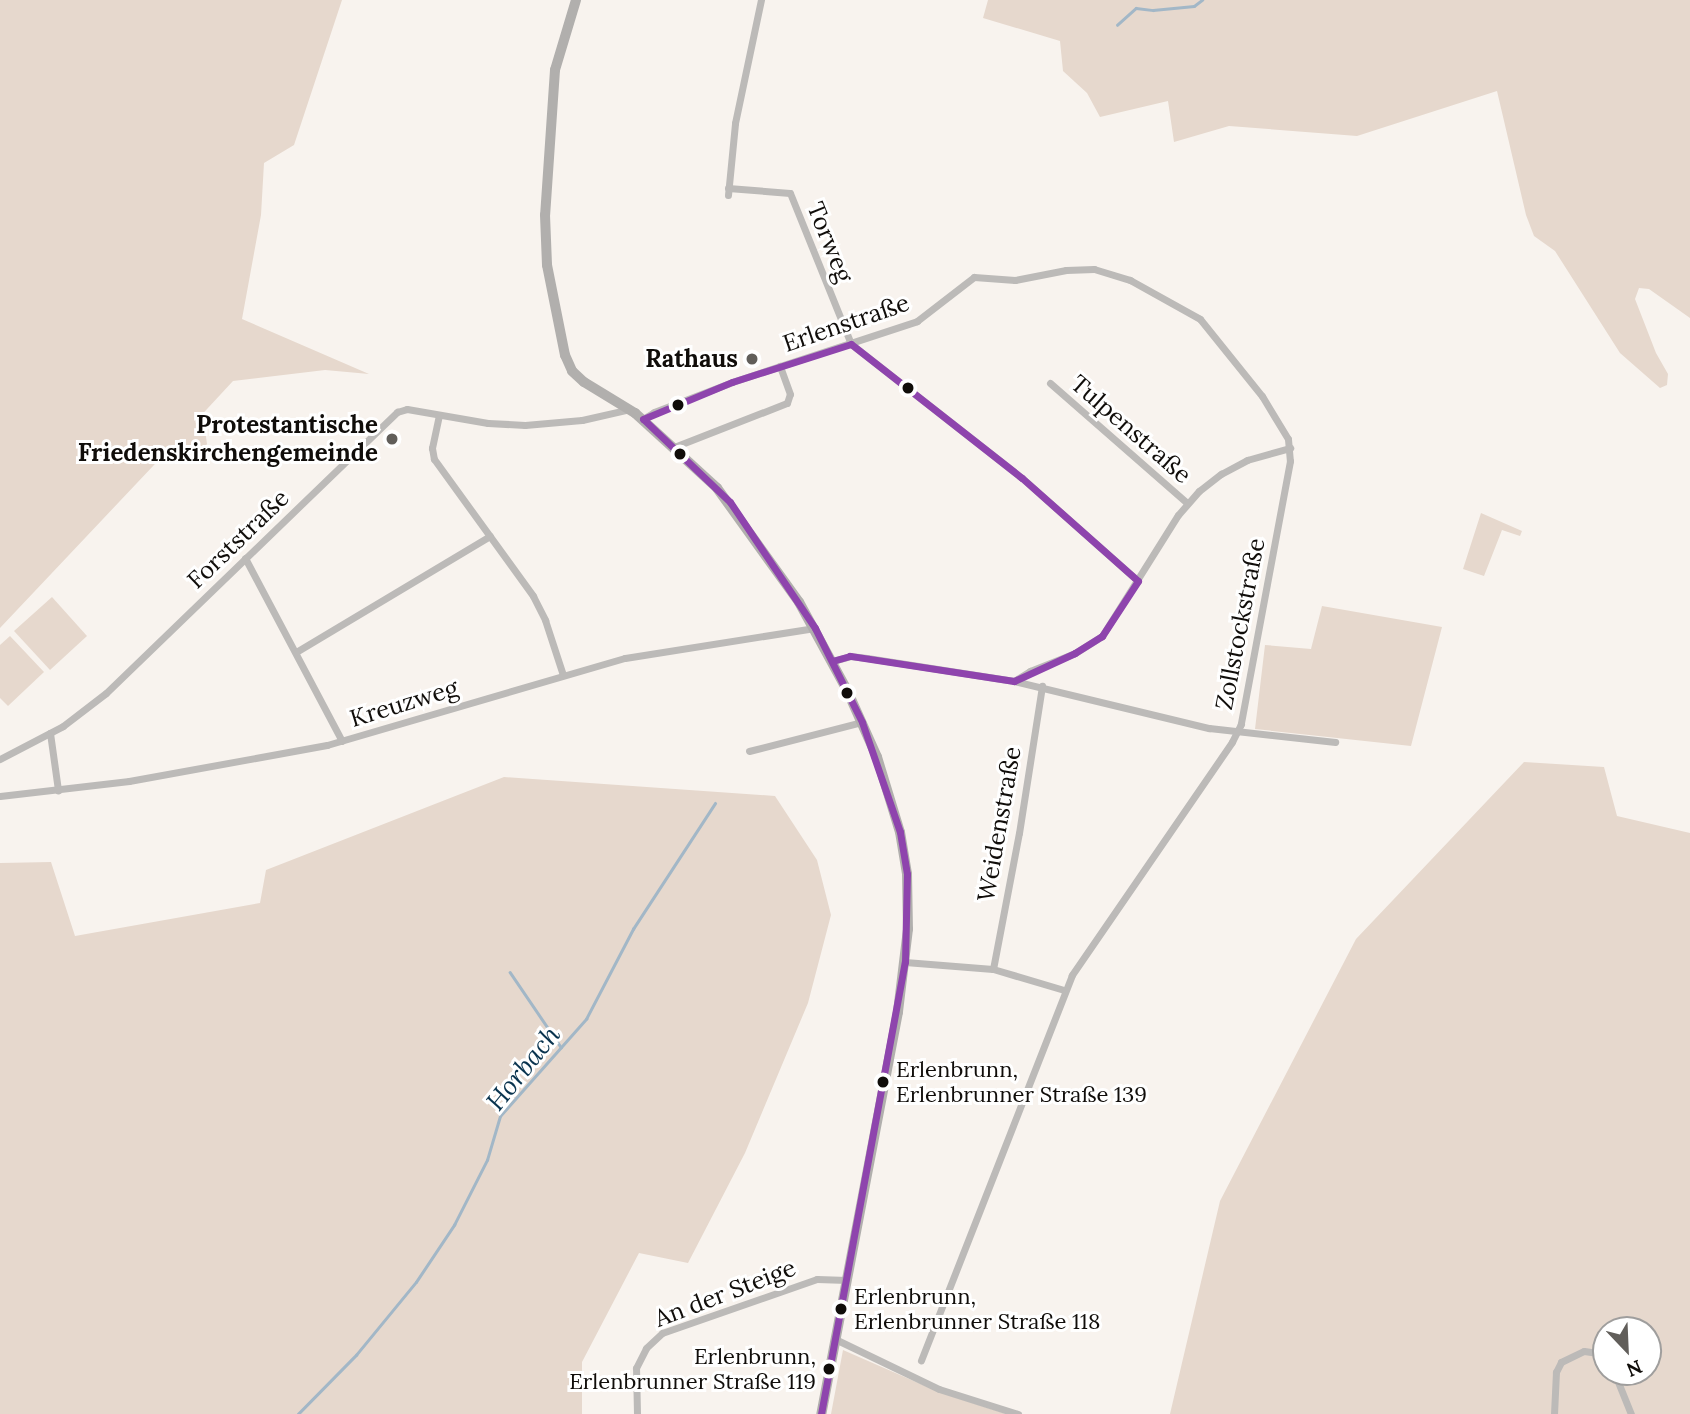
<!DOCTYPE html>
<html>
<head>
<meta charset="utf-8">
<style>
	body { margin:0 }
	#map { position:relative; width:1690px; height:1414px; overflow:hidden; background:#f8f3ee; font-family:Lora,serif }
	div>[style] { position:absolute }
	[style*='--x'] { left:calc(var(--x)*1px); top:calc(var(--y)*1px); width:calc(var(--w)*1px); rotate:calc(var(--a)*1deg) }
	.green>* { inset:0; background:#e6d8cd }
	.stream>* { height:2.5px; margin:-1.25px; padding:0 1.25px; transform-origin:1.25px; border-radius:1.25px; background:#a2b7c7 }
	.street>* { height:7px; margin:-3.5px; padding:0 3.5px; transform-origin:3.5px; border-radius:3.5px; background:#bcbab8 }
	.secondary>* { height:10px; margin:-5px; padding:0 5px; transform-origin:5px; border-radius:5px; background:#b1afad }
	.bus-1>* { height:7px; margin:-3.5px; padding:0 3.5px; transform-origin:3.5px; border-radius:3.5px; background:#8e44ad }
	.dots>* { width:19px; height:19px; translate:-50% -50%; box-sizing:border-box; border:4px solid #fff; border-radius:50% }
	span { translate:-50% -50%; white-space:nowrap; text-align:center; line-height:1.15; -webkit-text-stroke:6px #fff; paint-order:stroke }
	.bus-label { font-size:22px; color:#100d0a }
	.left { translate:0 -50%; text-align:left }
	.right { translate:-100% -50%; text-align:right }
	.street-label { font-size:24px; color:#100d0a }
	.poi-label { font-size:24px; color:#100d0a; font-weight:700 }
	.water-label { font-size:26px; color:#09334e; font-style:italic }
	.north { position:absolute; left:1592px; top:1316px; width:70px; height:70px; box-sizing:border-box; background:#fff; border:2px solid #9f9e9d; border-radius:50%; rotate:157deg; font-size:19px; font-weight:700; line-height:28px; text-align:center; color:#100d0a }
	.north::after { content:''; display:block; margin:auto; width:24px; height:32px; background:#615e5a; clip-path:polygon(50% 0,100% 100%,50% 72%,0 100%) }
</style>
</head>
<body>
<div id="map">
	<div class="green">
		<div style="clip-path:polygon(0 0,342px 0,294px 145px,264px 163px,261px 215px,242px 319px,369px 374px,325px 370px,233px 381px,195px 422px,205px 430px,207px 444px,198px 455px,184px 457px,171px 447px,0 628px)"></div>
		<div style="clip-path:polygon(988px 0,1690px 0,1690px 318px,1649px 289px,1639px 288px,1635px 299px,1656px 353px,1668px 374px,1667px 385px,1660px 388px,1620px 353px,1555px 251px,1534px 236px,1526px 215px,1497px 91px,1357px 136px,1229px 126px,1174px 142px,1168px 101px,1100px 117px,1087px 93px,1063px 71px,1060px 41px,983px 18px)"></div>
		<div style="clip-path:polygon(1481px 513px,1522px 531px,1520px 536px,1502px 530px,1484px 576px,1463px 569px)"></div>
		<div style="clip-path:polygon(52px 597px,87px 636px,50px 670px,14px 631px)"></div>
		<div style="clip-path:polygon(1322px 606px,1442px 627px,1411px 746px,1255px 729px,1265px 645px,1311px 649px)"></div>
		<div style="clip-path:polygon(10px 636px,44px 672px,8px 706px,0 698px,0 645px)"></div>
		<div style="clip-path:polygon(evenodd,1524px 762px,1604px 767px,1617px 816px,1690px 833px,1690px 1414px,1170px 1414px,1220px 1201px,1356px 939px,1524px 762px,1606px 1330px,1648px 1330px,1648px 1372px,1606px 1372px,1606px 1330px)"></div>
		<div style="clip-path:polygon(504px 777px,775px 796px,817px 860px,831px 915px,808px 1003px,745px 1153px,688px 1263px,639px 1253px,582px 1362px,582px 1414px,0 1414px,0 863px,51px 862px,75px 936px,260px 903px,266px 870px)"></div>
		<div style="clip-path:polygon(843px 1350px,939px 1392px,1006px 1414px,831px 1414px)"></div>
	</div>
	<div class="stream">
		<div style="--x:1117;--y:25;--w:25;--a:-42"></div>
		<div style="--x:1136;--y:8;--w:17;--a:7"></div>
		<div style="--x:1153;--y:10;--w:41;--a:-5.6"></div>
		<div style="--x:1194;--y:6;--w:10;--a:-37"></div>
		<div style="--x:510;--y:972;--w:91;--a:55.8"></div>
		<div style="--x:298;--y:1414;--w:83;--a:-45.5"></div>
		<div style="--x:356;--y:1355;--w:94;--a:-50.6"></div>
		<div style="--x:416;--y:1282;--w:69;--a:-56.3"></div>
		<div style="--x:454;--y:1225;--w:73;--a:-63.1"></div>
		<div style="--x:487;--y:1160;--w:46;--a:-73.5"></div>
		<div style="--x:500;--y:1116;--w:130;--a:-48.4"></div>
		<div style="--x:586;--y:1019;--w:102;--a:-62.4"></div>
		<div style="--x:633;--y:929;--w:150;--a:-56.9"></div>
	</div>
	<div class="street">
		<div style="--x:728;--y:188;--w:62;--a:4.6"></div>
		<div style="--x:790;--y:193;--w:163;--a:68"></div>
		<div style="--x:851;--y:344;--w:217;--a:38.1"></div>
		<div style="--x:1022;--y:478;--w:155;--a:41.6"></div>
		<div style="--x:728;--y:195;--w:72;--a:-84.4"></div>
		<div style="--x:735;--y:123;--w:126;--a:-78.1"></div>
		<div style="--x:1050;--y:383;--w:182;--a:41.2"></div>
		<div style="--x:439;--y:415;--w:34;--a:102"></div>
		<div style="--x:432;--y:448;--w:11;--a:80"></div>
		<div style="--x:434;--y:459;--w:169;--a:54.1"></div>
		<div style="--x:533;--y:596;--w:27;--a:63"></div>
		<div style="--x:545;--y:620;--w:58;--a:71.9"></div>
		<div style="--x:643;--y:419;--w:13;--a:-32"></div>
		<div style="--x:654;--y:412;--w:84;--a:-21"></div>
		<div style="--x:732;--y:382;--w:195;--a:-18.2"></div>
		<div style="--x:917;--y:321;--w:72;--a:-37.7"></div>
		<div style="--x:974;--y:277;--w:41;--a:4.2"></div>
		<div style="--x:1015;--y:280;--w:52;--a:-11.1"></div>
		<div style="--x:1066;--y:270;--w:28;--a:-2"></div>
		<div style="--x:1094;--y:269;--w:38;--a:17"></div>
		<div style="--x:1130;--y:280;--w:80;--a:29.1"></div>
		<div style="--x:1200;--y:319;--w:99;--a:51.2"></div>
		<div style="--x:1262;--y:396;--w:50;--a:58.8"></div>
		<div style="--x:1288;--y:439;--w:22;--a:85"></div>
		<div style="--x:1290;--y:461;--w:268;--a:100.6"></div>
		<div style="--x:1241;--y:724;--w:20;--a:117"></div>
		<div style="--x:1232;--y:742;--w:283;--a:124.5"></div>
		<div style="--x:1072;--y:975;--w:414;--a:111.4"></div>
		<div style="--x:674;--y:447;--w:121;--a:-21.3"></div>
		<div style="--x:787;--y:403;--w:9;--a:-72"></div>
		<div style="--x:790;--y:394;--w:30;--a:-110"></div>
		<div style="--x:245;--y:558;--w:207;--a:62.1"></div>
		<div style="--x:296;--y:652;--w:226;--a:-30.9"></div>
		<div style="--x:833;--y:661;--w:18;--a:-16"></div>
		<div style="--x:850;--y:656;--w:17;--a:7"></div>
		<div style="--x:867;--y:658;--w:149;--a:8.9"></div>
		<div style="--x:1014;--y:681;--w:201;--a:13.6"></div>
		<div style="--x:1209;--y:728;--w:127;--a:6.3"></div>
		<div style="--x:1014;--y:681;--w:19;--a:-32"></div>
		<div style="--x:1030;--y:671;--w:48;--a:-21.8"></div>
		<div style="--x:1075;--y:653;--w:32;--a:-32"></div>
		<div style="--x:1102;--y:636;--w:143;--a:-57.9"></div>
		<div style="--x:1178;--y:515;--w:32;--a:-49"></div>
		<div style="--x:1199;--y:491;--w:28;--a:-38"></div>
		<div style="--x:1221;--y:474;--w:30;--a:-28"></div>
		<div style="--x:1247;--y:460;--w:45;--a:-15.6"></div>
		<div style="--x:50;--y:733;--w:58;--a:82"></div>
		<div style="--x:749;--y:751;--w:117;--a:-14.4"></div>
		<div style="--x:0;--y:759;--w:71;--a:-27.6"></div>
		<div style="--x:63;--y:726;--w:54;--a:-37.5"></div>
		<div style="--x:106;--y:693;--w:405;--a:-44"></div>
		<div style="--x:397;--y:412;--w:10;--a:-17"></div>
		<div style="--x:407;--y:409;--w:82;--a:9.8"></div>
		<div style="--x:488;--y:423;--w:37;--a:3"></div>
		<div style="--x:525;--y:425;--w:57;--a:-5"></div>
		<div style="--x:582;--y:420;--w:49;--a:-12.9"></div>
		<div style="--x:0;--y:796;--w:130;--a:-6.6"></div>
		<div style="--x:129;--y:781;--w:201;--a:-10.3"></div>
		<div style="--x:327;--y:745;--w:310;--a:-16.3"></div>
		<div style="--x:625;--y:658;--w:192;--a:-9"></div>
		<div style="--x:905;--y:962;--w:88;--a:4.5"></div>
		<div style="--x:993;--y:969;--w:74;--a:16.5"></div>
		<div style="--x:993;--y:969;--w:138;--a:-79.2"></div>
		<div style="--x:1019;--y:833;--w:149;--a:-81.1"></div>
		<div style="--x:835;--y:1339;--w:115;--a:25.7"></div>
		<div style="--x:939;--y:1389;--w:83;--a:17.6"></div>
		<div style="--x:1614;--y:1372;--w:45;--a:68"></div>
		<div style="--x:637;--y:1414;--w:46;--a:-91.2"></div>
		<div style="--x:636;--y:1368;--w:22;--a:-63"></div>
		<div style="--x:646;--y:1348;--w:22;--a:-43"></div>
		<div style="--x:662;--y:1333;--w:164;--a:-19.2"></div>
		<div style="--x:817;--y:1279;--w:30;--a:2"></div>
		<div style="--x:1554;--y:1414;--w:42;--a:-87.3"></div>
		<div style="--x:1556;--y:1372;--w:11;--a:-63"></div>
		<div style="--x:1561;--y:1362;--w:25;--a:-26"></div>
		<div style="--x:1584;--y:1351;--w:14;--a:8"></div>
		<div style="--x:1598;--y:1353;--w:12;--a:48"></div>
	</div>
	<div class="secondary">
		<div style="--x:576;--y:0;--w:73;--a:106.7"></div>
		<div style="--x:555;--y:70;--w:145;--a:93.9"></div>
		<div style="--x:545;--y:215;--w:50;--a:87.7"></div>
		<div style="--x:547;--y:265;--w:92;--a:78.7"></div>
		<div style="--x:565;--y:355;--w:17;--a:66"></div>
		<div style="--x:572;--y:371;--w:16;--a:43"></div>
		<div style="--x:584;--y:382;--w:60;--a:31.3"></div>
		<div style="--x:635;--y:413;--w:111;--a:42.4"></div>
		<div style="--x:717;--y:488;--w:140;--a:54.3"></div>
		<div style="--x:799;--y:602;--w:100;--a:61.4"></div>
		<div style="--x:847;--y:690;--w:73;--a:65.9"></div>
		<div style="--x:877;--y:757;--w:78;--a:73"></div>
		<div style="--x:900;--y:832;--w:43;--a:80.5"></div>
		<div style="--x:907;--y:874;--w:55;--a:89"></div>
		<div style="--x:908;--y:929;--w:84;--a:96.9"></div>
		<div style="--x:898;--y:1012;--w:409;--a:100.8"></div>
	</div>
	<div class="bus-1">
		<div style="--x:821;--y:1414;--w:460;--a:-79.5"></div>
		<div style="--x:905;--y:962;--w:88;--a:-88.7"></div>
		<div style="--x:907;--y:874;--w:43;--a:-99.5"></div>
		<div style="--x:900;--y:832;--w:116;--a:-109.1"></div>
		<div style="--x:862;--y:722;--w:105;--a:-116.6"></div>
		<div style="--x:815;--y:628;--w:152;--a:-124"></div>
		<div style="--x:730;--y:502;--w:120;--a:-136.3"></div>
		<div style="--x:643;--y:419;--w:96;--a:-22.6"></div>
		<div style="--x:732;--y:382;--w:125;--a:-17.7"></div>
		<div style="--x:851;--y:344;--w:217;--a:38.1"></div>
		<div style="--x:1022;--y:478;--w:155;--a:41.6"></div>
		<div style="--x:1138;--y:581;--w:66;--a:123.2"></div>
		<div style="--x:1102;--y:636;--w:32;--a:148"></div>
		<div style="--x:1075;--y:653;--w:67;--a:155.3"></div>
		<div style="--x:1014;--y:681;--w:166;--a:-171.3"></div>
		<div style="--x:850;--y:656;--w:18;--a:164"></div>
	</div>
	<div class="dots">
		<div style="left:752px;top:359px;background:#615e5a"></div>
		<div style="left:908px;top:388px;background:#100d0a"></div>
		<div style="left:678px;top:405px;background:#100d0a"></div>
		<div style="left:392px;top:439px;background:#615e5a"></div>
		<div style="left:680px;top:454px;background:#100d0a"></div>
		<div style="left:847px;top:693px;background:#100d0a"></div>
		<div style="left:883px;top:1082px;background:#100d0a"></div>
		<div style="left:841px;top:1309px;background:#100d0a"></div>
		<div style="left:829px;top:1369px;background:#100d0a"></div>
	</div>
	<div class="bus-label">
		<span class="left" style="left:896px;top:1082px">Erlenbrunn,<br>Erlenbrunner Straße 139</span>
		<span class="left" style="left:854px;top:1309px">Erlenbrunn,<br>Erlenbrunner Straße 118</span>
		<span class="right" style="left:816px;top:1369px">Erlenbrunn,<br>Erlenbrunner Straße 119</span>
	</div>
	<div class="street-label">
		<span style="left:830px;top:242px;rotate:68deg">Torweg</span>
		<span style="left:846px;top:323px;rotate:-19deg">Erlenstraße</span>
		<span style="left:1131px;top:429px;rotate:41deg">Tulpenstraße</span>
		<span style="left:238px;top:539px;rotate:-44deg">Forststraße</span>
		<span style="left:1240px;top:624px;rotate:-79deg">Zollstockstraße</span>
		<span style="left:404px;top:703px;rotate:-17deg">Kreuzweg</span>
		<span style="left:999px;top:824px;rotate:-80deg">Weidenstraße</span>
		<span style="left:725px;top:1293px;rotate:-21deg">An der Steige</span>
	</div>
	<div class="poi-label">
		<span class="right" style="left:738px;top:359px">Rathaus</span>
		<span class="right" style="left:378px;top:439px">Protestantische<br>Friedenskirchengemeinde</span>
	</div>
	<div class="water-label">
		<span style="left:523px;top:1068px;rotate:-51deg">Horbach</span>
	</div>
	<div class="north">N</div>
</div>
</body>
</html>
